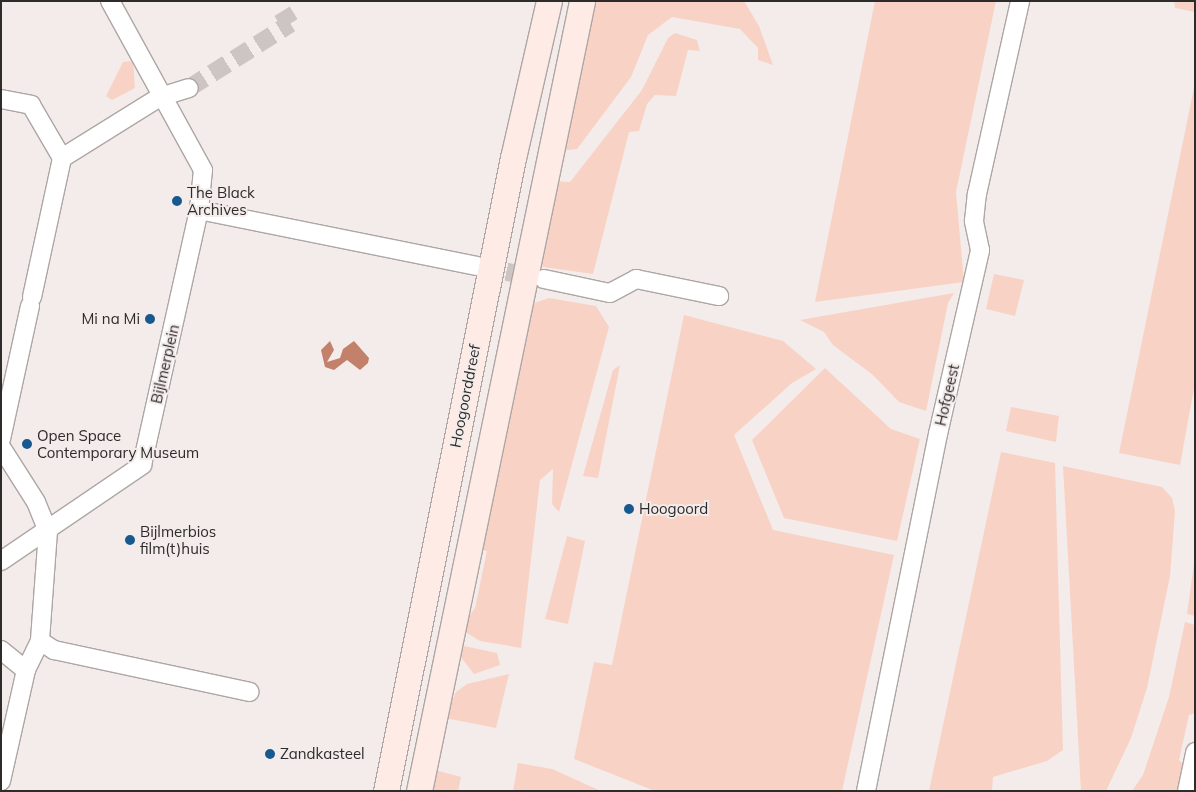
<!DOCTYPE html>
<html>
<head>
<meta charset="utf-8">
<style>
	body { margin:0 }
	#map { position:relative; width:1196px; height:792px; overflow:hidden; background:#f3ecea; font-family:Mulish,sans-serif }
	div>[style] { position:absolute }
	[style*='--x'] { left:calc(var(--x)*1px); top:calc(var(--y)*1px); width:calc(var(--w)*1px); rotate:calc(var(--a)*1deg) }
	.green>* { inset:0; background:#f9d2c6 }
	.water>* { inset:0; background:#c3806b }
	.street-tunnel>* { height:18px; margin-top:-9px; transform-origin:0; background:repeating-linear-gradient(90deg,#ccc5c4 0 18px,transparent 0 27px) }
	.roads { filter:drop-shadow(1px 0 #ada6a4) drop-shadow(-1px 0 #ada6a4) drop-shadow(0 1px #ada6a4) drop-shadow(0 -1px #ada6a4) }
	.street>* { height:18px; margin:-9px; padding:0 9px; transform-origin:9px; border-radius:9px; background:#fff }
	.secondary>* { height:25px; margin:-12.5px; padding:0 12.5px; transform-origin:12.5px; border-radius:12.5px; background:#feebe5 }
	.dots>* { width:14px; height:14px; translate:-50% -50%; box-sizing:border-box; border:2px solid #f3ecea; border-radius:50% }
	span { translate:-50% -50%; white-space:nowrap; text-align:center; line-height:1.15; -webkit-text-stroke:4px #f3ecea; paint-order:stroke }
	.poi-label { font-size:15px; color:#2e2b2b }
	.left { translate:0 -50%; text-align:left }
	.right { translate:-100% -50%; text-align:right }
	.street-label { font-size:15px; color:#2e2b2b }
	.frame { position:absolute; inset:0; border:2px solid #2e2b2b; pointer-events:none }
</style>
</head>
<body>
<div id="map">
	<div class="green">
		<div style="clip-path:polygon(594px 1px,744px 1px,759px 26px,773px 65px,758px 60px,758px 48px,740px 29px,672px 17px,648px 35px,631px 77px,577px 149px,560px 151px)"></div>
		<div style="clip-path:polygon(875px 1px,996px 1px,956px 192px,964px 282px,815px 302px)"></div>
		<div style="clip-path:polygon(1174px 1px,1195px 1px,1195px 12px,1175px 8px)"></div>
		<div style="clip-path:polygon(675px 33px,697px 40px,700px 51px,688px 50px,676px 96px,655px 95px,647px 104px,639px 131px,629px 132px,593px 274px,537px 266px,553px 181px,570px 182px,642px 90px,668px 38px)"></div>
		<div style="clip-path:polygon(133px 61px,135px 88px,112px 100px,106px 96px,123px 62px)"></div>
		<div style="clip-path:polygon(1195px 83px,1195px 383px,1180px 465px,1119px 453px)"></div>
		<div style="clip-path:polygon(994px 274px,1024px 280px,1015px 316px,986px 309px)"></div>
		<div style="clip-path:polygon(954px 293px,948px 303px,926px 411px,899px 402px,873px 375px,833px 345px,824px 332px,800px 320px)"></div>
		<div style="clip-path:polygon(549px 298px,596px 306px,609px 327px,559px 512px,552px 504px,553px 469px,540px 480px,521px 648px,480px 641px,460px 629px,475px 608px,487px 551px,476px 549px,529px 305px)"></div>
		<div style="clip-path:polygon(684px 315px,783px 341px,816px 369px,792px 383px,734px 435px,773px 530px,894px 555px,842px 791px,655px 791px,574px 759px,594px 662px,612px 665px)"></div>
		<div style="clip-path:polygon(620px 365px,598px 478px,583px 476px,613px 370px)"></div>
		<div style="clip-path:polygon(825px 368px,891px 429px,920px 439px,897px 541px,784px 518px,752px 440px)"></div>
		<div style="clip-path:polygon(1011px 407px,1059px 416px,1056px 442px,1006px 431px)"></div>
		<div style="clip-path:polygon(1001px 452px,1055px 463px,1063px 750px,1047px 761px,993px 777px,992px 791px,929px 791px)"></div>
		<div style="clip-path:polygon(1063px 466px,1162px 487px,1172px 498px,1175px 511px,1170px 576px,1147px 688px,1131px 738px,1106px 791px,1081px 791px)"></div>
		<div style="clip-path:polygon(567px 536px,585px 541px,568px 624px,545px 619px)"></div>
		<div style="clip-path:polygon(1195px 557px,1195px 616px,1187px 614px)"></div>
		<div style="clip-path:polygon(1185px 622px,1195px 625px,1195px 713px,1189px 715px,1179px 760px,1185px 766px,1179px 791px,1132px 791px,1143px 775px,1169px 697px)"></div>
		<div style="clip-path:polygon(464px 646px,497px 653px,500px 665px,474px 674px,460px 656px)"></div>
		<div style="clip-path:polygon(509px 674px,496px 728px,445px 718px,456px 692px,467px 684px)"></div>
		<div style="clip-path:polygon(518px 763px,552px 769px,601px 791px,513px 791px)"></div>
		<div style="clip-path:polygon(435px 770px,461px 777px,458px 791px,426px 791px)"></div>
	</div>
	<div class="water">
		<div style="clip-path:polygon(330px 341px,334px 350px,327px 362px,340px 358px,343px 349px,354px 341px,369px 358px,368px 363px,360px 370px,347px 360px,334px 370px,325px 367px,321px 350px)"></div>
	</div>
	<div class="street-tunnel">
		<div style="--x:189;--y:88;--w:120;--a:-32.4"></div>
		<div style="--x:290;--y:24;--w:15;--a:-122"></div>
		<div style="--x:480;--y:266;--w:57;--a:12.1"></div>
	</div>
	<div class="roads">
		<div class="street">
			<div style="--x:1;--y:99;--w:31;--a:11"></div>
			<div style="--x:31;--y:105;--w:61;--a:59.7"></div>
			<div style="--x:199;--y:210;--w:284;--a:11.4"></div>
			<div style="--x:544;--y:279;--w:67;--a:12"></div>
			<div style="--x:610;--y:293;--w:30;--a:-28"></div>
			<div style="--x:636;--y:279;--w:85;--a:11.6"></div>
			<div style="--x:32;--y:297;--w:142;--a:-77.8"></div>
			<div style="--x:62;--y:158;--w:115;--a:-31.9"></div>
			<div style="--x:160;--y:97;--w:30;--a:-17"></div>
			<div style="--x:1;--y:439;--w:136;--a:-77.7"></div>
			<div style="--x:1;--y:447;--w:65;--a:57.5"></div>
			<div style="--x:36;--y:502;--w:31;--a:68"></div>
			<div style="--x:48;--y:531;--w:110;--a:94.2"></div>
			<div style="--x:40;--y:641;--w:32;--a:116"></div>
			<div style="--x:26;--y:670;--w:114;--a:102.7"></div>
			<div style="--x:1;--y:561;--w:171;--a:-34.2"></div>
			<div style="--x:142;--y:465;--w:261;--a:-77.4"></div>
			<div style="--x:199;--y:210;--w:40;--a:-84.3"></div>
			<div style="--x:203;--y:170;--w:193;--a:-118.8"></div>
			<div style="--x:40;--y:641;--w:17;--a:33"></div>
			<div style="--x:54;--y:650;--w:200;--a:12.1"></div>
			<div style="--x:1;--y:650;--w:32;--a:39"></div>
			<div style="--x:866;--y:791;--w:364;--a:-78.6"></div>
			<div style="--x:938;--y:434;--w:189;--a:-77.1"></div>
			<div style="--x:980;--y:250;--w:30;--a:-102"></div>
			<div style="--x:974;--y:221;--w:27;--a:-84"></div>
			<div style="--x:977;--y:194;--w:198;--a:-77.4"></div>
			<div style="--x:1187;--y:791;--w:40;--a:-78"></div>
		</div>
		<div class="secondary">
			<div style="--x:386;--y:791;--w:646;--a:-78.66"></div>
			<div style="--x:513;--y:158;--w:161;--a:-77.1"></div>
			<div style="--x:419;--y:791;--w:807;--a:-78.34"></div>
		</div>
	</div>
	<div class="dots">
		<div style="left:177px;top:201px;background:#17598f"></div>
		<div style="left:150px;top:319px;background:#17598f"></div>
		<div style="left:27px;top:444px;background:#17598f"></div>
		<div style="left:629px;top:509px;background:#17598f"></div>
		<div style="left:130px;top:540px;background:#17598f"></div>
		<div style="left:270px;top:754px;background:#17598f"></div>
	</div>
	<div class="poi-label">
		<span class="left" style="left:187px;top:201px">The Black<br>Archives</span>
		<span class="right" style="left:140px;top:319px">Mi na Mi</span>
		<span class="left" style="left:37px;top:444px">Open Space<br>Contemporary Museum</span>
		<span class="left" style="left:639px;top:509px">Hoogoord</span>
		<span class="left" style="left:140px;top:540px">Bijlmerbios<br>film(t)huis</span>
		<span class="left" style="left:280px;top:754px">Zandkasteel</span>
	</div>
	<div class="street-label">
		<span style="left:165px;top:364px;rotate:-77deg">Bijlmerplein</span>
		<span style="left:947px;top:395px;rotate:-77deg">Hofgeest</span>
		<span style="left:465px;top:396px;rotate:-79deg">Hoogoorddreef</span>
	</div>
	<div class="frame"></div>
</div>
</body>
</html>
